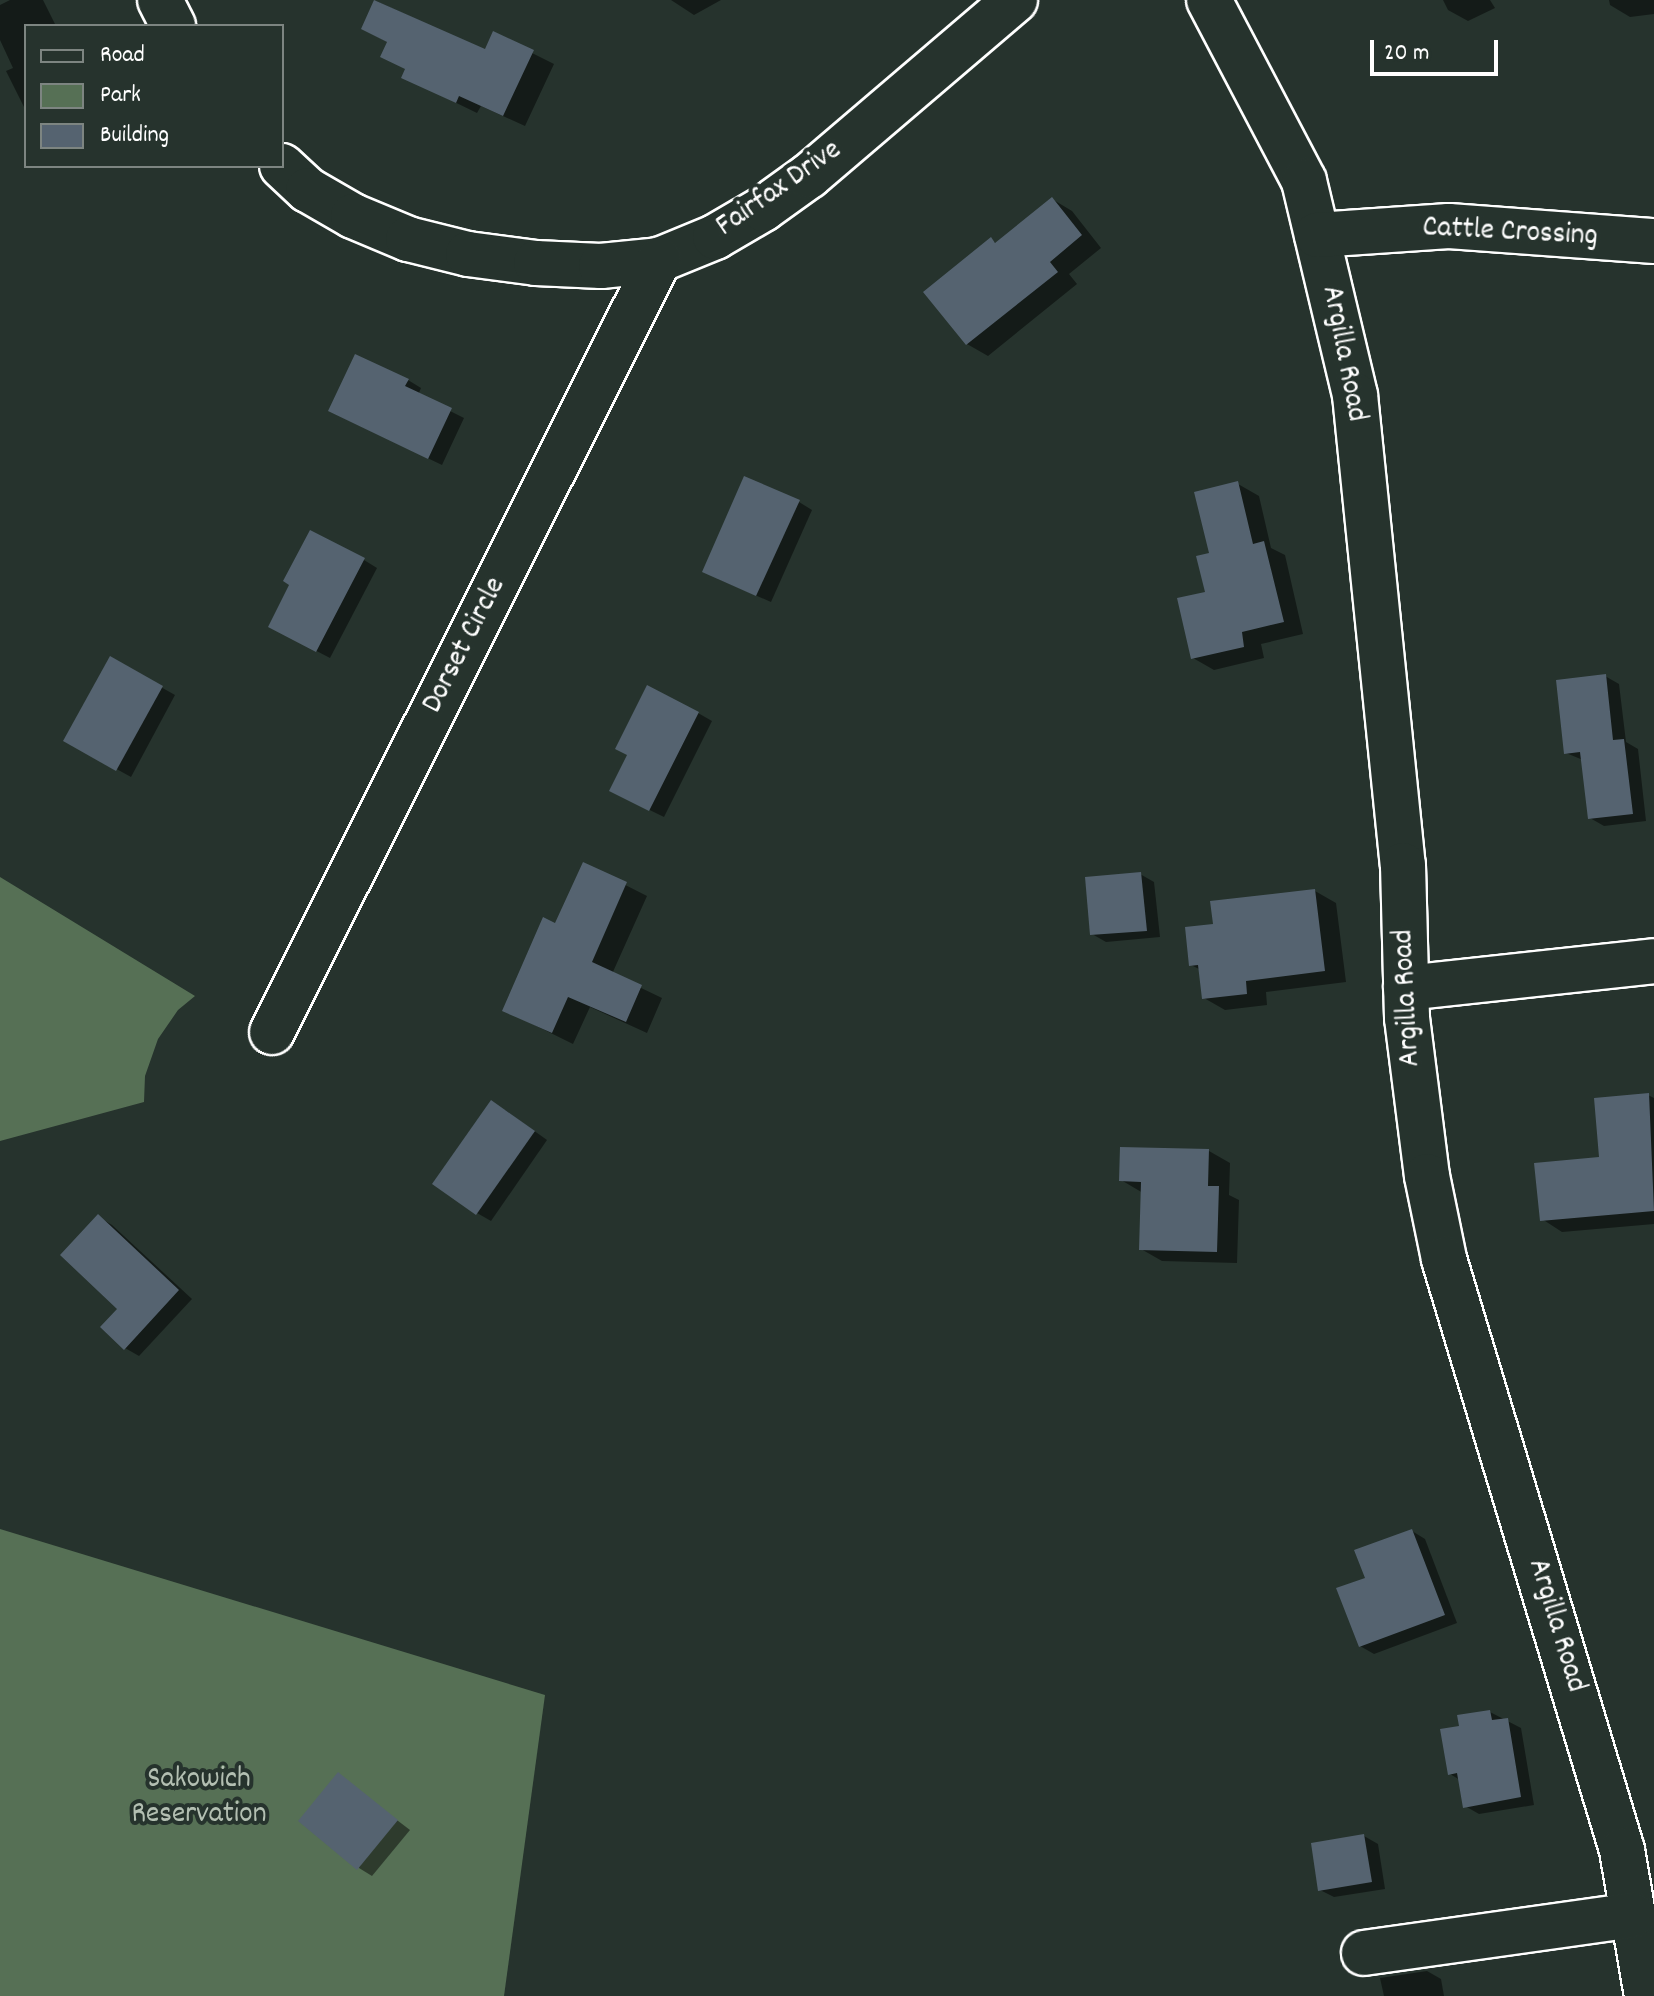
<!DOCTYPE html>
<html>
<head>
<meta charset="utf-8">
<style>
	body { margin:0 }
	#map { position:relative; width:1654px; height:1996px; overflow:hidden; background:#26332d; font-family:Dekko,sans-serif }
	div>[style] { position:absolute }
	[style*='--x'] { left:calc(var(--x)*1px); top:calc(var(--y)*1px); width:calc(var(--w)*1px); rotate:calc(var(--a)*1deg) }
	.green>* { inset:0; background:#567055 }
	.shadow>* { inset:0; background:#0007 }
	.building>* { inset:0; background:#556370 }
	.roads { filter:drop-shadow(2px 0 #fff) drop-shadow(-2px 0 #fff) drop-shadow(0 2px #fff) drop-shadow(0 -2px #fff) }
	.minor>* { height:44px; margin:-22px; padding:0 22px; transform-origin:22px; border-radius:22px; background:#26332d }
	span { translate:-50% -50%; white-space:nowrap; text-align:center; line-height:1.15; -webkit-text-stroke:8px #26332d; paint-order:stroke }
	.street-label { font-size:30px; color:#fff }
	.park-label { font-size:30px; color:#b3bfb2 }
	.legend { position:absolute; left:24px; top:24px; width:260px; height:144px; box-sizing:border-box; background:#26332d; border:2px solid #7d8581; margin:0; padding:10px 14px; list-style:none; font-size:24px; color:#fff }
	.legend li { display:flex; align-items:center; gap:16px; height:40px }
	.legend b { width:40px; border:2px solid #7d8581 }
	.scale { position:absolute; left:1370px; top:40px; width:128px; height:36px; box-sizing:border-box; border:4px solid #fff; border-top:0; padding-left:10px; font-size:24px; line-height:28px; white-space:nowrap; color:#fff; -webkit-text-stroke:6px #26332d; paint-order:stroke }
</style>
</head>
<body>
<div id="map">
	<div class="green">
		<div style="clip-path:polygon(0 877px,195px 996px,178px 1010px,158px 1039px,145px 1076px,144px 1102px,0 1141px)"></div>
		<div style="clip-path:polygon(0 1529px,545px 1695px,504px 1996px,0 1996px)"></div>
	</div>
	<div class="shadow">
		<div style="clip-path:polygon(10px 0,43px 0,56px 26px,26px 26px,26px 111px,6px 71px,13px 68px,0 40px,0 5px)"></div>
		<div style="clip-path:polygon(671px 0,721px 0,694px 15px)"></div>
		<div style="clip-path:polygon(1443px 0,1490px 0,1495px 8px,1468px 21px,1448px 10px)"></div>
		<div style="clip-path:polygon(1609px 0,1654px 0,1654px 14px,1630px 17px,1610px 5px)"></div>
		<div style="clip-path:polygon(376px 1px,486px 51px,494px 34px,554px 64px,525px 126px,481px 106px,477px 113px,403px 77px,407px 70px,389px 43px,363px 29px)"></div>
		<div style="clip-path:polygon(1052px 199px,1072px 211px,1101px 248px,1069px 274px,1077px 284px,988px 356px,967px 344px,991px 240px,997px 244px)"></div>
		<div style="clip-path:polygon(408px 380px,421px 388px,418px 395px,464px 418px,442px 465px,344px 418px)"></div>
		<div style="clip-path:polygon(1238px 484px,1259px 496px,1271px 548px,1285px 555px,1303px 634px,1261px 644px,1264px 658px,1214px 670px,1193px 658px)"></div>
		<div style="clip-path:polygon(799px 502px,812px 510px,771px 602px,718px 579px)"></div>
		<div style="clip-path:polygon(364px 560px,377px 568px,330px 658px,284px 634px,292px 584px)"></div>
		<div style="clip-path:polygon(111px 659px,175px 695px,131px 777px,66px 741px)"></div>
		<div style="clip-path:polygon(1605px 676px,1619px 684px,1626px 742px,1638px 749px,1646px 821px,1604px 826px,1590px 818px,1583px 760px,1566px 753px)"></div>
		<div style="clip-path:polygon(698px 713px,712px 721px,664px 817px,625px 798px)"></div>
		<div style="clip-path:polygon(584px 864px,647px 896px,612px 974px,662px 998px,647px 1033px,590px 1007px,573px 1044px,504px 1010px,556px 926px)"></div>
		<div style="clip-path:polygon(1140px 874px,1154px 882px,1160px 937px,1106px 942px,1092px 934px)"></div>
		<div style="clip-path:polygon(1315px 891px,1336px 903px,1346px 982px,1266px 992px,1267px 1005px,1225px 1010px,1204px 998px,1201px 970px,1191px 965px,1215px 926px)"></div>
		<div style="clip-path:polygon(1648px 1095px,1654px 1098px,1654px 1224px,1562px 1232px,1542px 1219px,1601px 1159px)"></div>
		<div style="clip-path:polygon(505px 1110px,547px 1140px,491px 1221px,477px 1213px)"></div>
		<div style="clip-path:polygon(1209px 1151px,1230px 1163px,1229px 1195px,1239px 1200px,1237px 1263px,1162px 1261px,1141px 1249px,1143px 1193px,1121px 1180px)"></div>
		<div style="clip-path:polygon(99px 1217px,112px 1225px,192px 1299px,139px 1356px,125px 1348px)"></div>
		<div style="clip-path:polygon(1412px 1531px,1425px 1539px,1457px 1623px,1374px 1654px,1360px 1646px,1367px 1579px)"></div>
		<div style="clip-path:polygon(1490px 1712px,1521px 1728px,1534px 1805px,1479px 1814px,1465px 1806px,1460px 1780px,1450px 1774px,1461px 1728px)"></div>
		<div style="clip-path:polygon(338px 1775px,410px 1830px,372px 1876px,359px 1868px)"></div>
		<div style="clip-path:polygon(1364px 1836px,1378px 1844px,1385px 1889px,1334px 1897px,1320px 1890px)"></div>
		<div style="clip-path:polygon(1427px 1971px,1441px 1979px,1444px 1996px,1384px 1996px,1380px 1978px)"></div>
	</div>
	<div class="building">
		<div style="clip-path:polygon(374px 0,485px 49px,493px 31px,534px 50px,503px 116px,459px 96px,456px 103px,401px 78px,405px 69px,380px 57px,387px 42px,361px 29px)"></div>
		<div style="clip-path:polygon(1052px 197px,1082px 235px,1050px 262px,1058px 272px,966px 345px,923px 292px,991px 237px,995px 243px)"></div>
		<div style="clip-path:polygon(355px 354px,409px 379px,405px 386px,452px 408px,428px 459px,328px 411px)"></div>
		<div style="clip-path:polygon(744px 476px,800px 500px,756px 596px,702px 572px)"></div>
		<div style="clip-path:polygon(1238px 481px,1253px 544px,1264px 541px,1284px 622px,1242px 632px,1244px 647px,1191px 659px,1177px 598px,1205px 592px,1196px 556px,1209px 553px,1194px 492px)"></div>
		<div style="clip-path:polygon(310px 530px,365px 558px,316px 652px,268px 627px,289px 585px,283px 581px)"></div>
		<div style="clip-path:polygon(110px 656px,163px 686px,116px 771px,63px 741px)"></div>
		<div style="clip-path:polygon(1606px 674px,1613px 740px,1624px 739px,1633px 814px,1588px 819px,1580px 752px,1564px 754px,1556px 680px)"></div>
		<div style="clip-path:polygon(647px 685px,699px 712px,649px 811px,609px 791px,627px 755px,615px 749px)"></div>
		<div style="clip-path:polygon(583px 862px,627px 882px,592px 962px,642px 985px,626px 1022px,568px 997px,552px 1033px,502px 1011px,543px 917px,555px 923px)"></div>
		<div style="clip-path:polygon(1141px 872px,1147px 931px,1090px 935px,1085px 877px)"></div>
		<div style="clip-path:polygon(1315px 889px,1325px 971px,1246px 981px,1247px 994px,1202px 999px,1198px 965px,1189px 966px,1185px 927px,1213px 924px,1210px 901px)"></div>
		<div style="clip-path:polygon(1649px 1093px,1654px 1211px,1540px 1221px,1534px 1163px,1599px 1157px,1594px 1098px)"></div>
		<div style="clip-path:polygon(491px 1100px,535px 1131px,476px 1215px,432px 1184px)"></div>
		<div style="clip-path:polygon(1120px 1147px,1209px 1149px,1208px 1186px,1219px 1186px,1217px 1252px,1139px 1250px,1141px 1182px,1119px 1181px)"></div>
		<div style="clip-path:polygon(98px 1214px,179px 1290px,124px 1350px,100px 1327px,117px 1309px,60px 1255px)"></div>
		<div style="clip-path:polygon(1412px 1529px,1445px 1615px,1359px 1647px,1336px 1588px,1365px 1578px,1354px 1550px)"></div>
		<div style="clip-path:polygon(1490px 1710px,1492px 1720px,1508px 1718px,1521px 1797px,1463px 1808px,1457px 1773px,1448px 1775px,1440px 1729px,1459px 1726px,1457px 1715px)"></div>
		<div style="clip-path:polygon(338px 1772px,398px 1820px,357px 1870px,298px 1821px)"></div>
		<div style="clip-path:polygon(1364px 1834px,1372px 1882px,1318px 1891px,1311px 1843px)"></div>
	</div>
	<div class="roads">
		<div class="minor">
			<div style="--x:160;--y:0;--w:29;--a:63"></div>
			<div style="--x:1209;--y:0;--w:204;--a:62.3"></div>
			<div style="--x:1304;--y:181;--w:220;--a:76.6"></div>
			<div style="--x:1355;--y:395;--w:472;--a:84.2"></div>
			<div style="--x:1403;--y:865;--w:153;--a:88.5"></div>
			<div style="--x:1407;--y:1018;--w:159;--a:82.8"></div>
			<div style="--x:1427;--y:1176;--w:85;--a:78.4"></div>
			<div style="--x:1444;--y:1259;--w:617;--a:73.24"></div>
			<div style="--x:1622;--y:1850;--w:148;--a:80.3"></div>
			<div style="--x:282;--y:166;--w:35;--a:43"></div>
			<div style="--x:308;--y:190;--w:52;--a:30"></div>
			<div style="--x:353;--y:216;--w:60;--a:22.7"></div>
			<div style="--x:408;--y:239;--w:62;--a:14"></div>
			<div style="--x:468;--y:254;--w:69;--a:7.5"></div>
			<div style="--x:536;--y:263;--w:65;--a:2.6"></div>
			<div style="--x:601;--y:266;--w:58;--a:-5.9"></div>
			<div style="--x:659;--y:260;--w:61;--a:-22.3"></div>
			<div style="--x:715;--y:237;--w:56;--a:-30.3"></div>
			<div style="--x:763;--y:209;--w:57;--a:-35.7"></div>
			<div style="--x:809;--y:176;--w:271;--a:-40.5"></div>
			<div style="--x:1317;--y:235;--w:132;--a:-3.9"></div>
			<div style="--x:1449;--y:226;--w:206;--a:4.2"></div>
			<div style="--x:1406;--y:988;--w:249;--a:-6.2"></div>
			<div style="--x:272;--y:1032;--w:864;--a:-63.38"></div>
			<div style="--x:1364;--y:1953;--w:272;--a:-8"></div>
		</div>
	</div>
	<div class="street-label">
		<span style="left:780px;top:190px;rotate:-35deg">Fairfax Drive</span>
		<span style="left:1510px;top:234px;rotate:3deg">Cattle Crossing</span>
		<span style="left:1342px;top:354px;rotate:79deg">Argilla Road</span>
		<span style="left:466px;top:646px;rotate:-63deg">Dorset Circle</span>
		<span style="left:1409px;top:998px;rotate:-93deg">Argilla Road</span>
		<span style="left:1555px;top:1626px;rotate:73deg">Argilla Road</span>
	</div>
	<div class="park-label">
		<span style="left:199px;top:1798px">Sakowich<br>Reservation</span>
	</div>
	<ul class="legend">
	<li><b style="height:10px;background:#26332d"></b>Road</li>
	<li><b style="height:22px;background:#567055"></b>Park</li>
	<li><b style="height:22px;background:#556370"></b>Building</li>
	</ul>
	<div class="scale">20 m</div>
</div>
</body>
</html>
